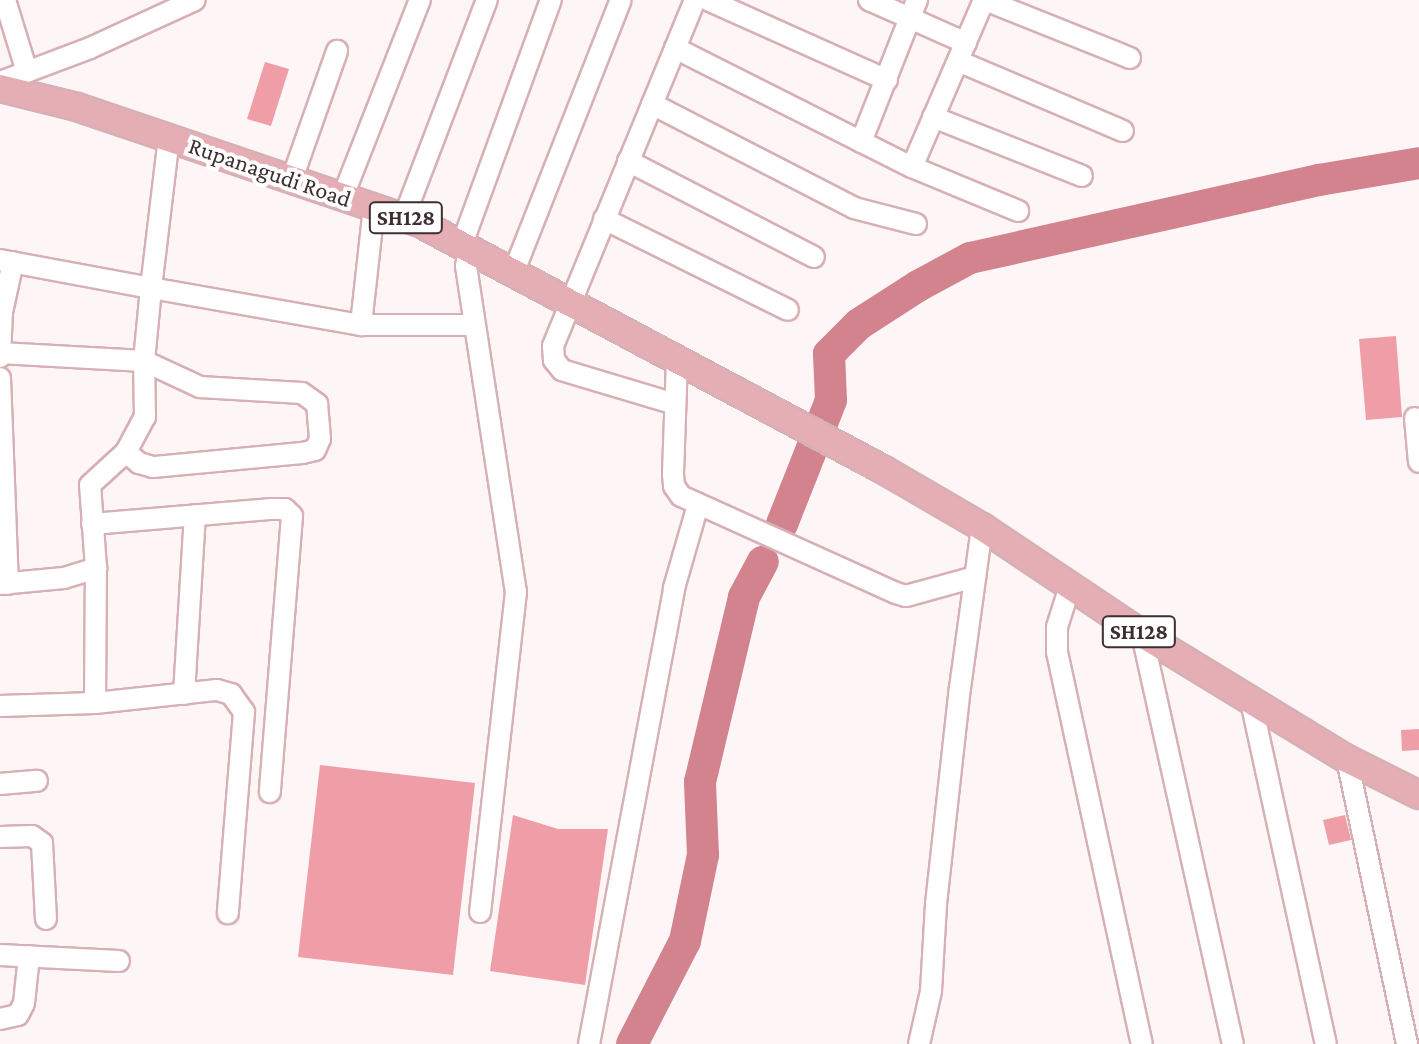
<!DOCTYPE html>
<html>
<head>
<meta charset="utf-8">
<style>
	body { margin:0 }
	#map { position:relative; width:1419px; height:1044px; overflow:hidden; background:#fef6f6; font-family:"Crimson Pro",serif }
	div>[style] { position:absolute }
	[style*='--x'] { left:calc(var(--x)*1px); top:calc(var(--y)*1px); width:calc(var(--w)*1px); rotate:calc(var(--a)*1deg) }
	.river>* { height:32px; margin:-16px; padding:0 16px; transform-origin:16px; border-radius:16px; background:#d2838d }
	.building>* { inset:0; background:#ef9ea8 }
	.roads { filter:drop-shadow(2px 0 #d6b0b4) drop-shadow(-2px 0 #d6b0b4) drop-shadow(0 2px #d6b0b4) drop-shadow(0 -2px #d6b0b4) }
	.minor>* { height:20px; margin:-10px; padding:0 10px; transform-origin:10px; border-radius:10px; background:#fff }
	.major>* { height:26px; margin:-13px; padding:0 13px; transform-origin:13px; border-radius:13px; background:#e5aeb5 }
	span { translate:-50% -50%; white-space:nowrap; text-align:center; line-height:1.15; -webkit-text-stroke:8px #fff; paint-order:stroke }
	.shield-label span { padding:2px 6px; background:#fff; border:2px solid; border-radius:6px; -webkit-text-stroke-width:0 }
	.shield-label { font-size:22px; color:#3d2e2f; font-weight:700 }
	.street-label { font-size:24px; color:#3d2e2f }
</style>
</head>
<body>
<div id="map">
	<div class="river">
		<div style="--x:782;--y:524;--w:133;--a:-68.4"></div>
		<div style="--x:831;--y:400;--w:46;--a:-92.5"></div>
		<div style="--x:829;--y:354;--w:42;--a:-45"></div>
		<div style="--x:859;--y:324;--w:70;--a:-32.8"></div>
		<div style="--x:918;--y:286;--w:59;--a:-28.3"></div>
		<div style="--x:970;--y:258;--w:358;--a:-12.6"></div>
		<div style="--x:1319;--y:180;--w:101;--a:-9.6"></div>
		<div style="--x:632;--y:1044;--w:116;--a:-62.8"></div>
		<div style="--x:685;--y:941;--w:88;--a:-78.2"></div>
		<div style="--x:703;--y:855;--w:73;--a:-92.4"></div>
		<div style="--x:700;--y:782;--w:190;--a:-76.6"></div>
		<div style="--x:744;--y:597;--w:40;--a:-62"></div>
	</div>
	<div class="building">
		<div style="clip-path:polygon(265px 62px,289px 69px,271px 126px,247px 119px)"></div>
		<div style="clip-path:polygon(1396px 336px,1402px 417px,1366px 420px,1359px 339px)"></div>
		<div style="clip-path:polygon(1419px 729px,1419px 750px,1402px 751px,1401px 730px)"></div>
		<div style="clip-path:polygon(320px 765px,475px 783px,453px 975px,298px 957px)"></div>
		<div style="clip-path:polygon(513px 815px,558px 829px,608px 829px,585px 985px,490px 971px)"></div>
		<div style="clip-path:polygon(1345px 815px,1351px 840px,1329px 845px,1323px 820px)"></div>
	</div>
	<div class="roads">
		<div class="minor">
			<div style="--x:5;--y:0;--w:75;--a:73"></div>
			<div style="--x:708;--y:0;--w:196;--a:24.1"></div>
			<div style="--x:869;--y:0;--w:106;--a:23.9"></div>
			<div style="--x:985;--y:0;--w:156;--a:21.8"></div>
			<div style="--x:675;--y:48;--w:265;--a:26.7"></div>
			<div style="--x:912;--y:167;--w:115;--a:22.5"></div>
			<div style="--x:958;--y:61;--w:179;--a:23"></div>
			<div style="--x:0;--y:82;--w:96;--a:-20.7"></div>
			<div style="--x:90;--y:48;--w:115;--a:-24.6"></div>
			<div style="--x:652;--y:104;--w:227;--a:27.2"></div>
			<div style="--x:854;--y:208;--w:64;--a:14.5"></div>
			<div style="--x:933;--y:117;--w:160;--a:21.6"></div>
			<div style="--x:861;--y:142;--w:153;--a:-68.5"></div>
			<div style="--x:628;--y:161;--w:209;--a:27.3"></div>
			<div style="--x:912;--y:167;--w:182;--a:-66.7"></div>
			<div style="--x:292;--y:179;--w:136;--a:-70.6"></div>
			<div style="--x:343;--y:196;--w:211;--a:-68.6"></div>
			<div style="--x:374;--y:207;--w:119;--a:96.3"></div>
			<div style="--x:361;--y:325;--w:114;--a:0"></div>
			<div style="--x:404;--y:217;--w:232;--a:-69.1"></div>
			<div style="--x:604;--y:219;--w:205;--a:26.3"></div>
			<div style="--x:462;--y:244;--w:260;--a:-70"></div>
			<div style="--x:469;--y:248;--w:18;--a:99"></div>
			<div style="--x:466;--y:266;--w:330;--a:81.3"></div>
			<div style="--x:516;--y:592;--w:322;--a:96.4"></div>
			<div style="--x:0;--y:260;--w:154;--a:10.5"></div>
			<div style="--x:151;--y:288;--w:151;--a:-83.2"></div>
			<div style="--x:514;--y:271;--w:291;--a:-68.5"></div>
			<div style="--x:0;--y:353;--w:144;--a:3.2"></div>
			<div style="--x:144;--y:361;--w:62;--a:24.9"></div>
			<div style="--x:200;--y:387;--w:102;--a:3.4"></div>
			<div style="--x:302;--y:393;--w:19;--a:36"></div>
			<div style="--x:317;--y:404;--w:35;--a:85"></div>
			<div style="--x:320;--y:439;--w:12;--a:114"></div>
			<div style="--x:315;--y:450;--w:13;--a:167"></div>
			<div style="--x:302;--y:453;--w:150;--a:174.6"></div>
			<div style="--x:153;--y:467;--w:15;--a:-164"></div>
			<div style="--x:139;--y:463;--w:17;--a:-140"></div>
			<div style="--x:0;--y:357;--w:45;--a:-87.5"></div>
			<div style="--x:2;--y:312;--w:51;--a:-77.6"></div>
			<div style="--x:677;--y:359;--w:115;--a:92"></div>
			<div style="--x:673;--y:474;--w:12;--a:85"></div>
			<div style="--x:674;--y:486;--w:12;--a:55"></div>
			<div style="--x:681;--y:496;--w:236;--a:24.3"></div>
			<div style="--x:896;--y:593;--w:10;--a:17"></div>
			<div style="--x:906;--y:596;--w:72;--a:-15.4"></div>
			<div style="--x:0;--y:378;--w:206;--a:87.8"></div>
			<div style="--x:675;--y:404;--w:118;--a:-163.3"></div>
			<div style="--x:562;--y:370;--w:13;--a:-129"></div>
			<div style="--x:554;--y:360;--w:14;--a:-94"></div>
			<div style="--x:553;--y:346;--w:374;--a:-67.7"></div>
			<div style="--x:1415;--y:418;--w:44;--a:84.8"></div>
			<div style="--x:92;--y:524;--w:178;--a:-4.8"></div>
			<div style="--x:269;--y:509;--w:16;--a:0"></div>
			<div style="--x:285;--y:509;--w:10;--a:45"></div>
			<div style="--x:292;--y:516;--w:277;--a:94.6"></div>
			<div style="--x:0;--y:584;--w:64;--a:-5.4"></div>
			<div style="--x:64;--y:578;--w:34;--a:-17"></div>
			<div style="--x:1070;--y:586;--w:43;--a:107.6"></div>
			<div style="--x:1057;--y:627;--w:25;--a:90"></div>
			<div style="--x:1057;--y:652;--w:401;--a:77.8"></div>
			<div style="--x:1142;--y:634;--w:420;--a:77.5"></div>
			<div style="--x:184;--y:694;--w:179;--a:-86.5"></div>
			<div style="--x:1251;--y:701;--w:351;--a:77.7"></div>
			<div style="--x:95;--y:703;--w:135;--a:-89.6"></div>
			<div style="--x:96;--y:568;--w:83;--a:-94.1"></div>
			<div style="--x:90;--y:485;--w:49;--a:-42.5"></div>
			<div style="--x:126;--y:452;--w:40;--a:-62"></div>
			<div style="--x:145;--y:417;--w:56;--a:-91"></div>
			<div style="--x:144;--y:361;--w:73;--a:-84.5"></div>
			<div style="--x:151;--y:288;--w:213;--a:10"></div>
			<div style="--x:0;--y:706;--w:95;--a:-1.8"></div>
			<div style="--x:95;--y:703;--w:123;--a:-6.1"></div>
			<div style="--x:217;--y:690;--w:15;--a:16"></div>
			<div style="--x:231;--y:694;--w:22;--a:54"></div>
			<div style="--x:244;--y:712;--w:202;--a:94.6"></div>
			<div style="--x:1347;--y:759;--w:291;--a:78.1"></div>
			<div style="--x:0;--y:784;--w:37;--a:-5"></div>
			<div style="--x:0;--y:837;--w:32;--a:-2"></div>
			<div style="--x:32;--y:836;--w:12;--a:35"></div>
			<div style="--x:42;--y:843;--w:76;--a:87"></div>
			<div style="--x:0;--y:955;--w:119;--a:2.9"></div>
			<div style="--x:0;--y:1019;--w:18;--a:-13"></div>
			<div style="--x:18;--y:1015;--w:13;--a:-63"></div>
			<div style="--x:24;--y:1003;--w:47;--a:-83.9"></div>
			<div style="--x:589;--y:1044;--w:464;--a:-79.4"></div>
			<div style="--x:674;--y:588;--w:86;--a:-73.9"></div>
			<div style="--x:919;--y:1044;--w:54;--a:-77.2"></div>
			<div style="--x:931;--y:991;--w:87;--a:-86.7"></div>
			<div style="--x:936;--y:904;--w:217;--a:-83.7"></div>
			<div style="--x:960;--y:688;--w:162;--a:-82.2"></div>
		</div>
		<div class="major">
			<div style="--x:0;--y:88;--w:79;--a:13.9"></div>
			<div style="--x:77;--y:107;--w:362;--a:18.7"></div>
			<div style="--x:420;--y:223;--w:526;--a:28.03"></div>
			<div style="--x:884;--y:470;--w:113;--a:30.2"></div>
			<div style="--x:982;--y:527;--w:192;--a:33.8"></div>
			<div style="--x:1142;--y:634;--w:240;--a:31.4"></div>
			<div style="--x:1347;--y:759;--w:80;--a:26.6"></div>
		</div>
	</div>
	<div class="shield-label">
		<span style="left:406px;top:218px">SH128</span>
		<span style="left:1139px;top:632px">SH128</span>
	</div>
	<div class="street-label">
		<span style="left:270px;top:172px;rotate:19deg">Rupanagudi Road</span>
	</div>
</div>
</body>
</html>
